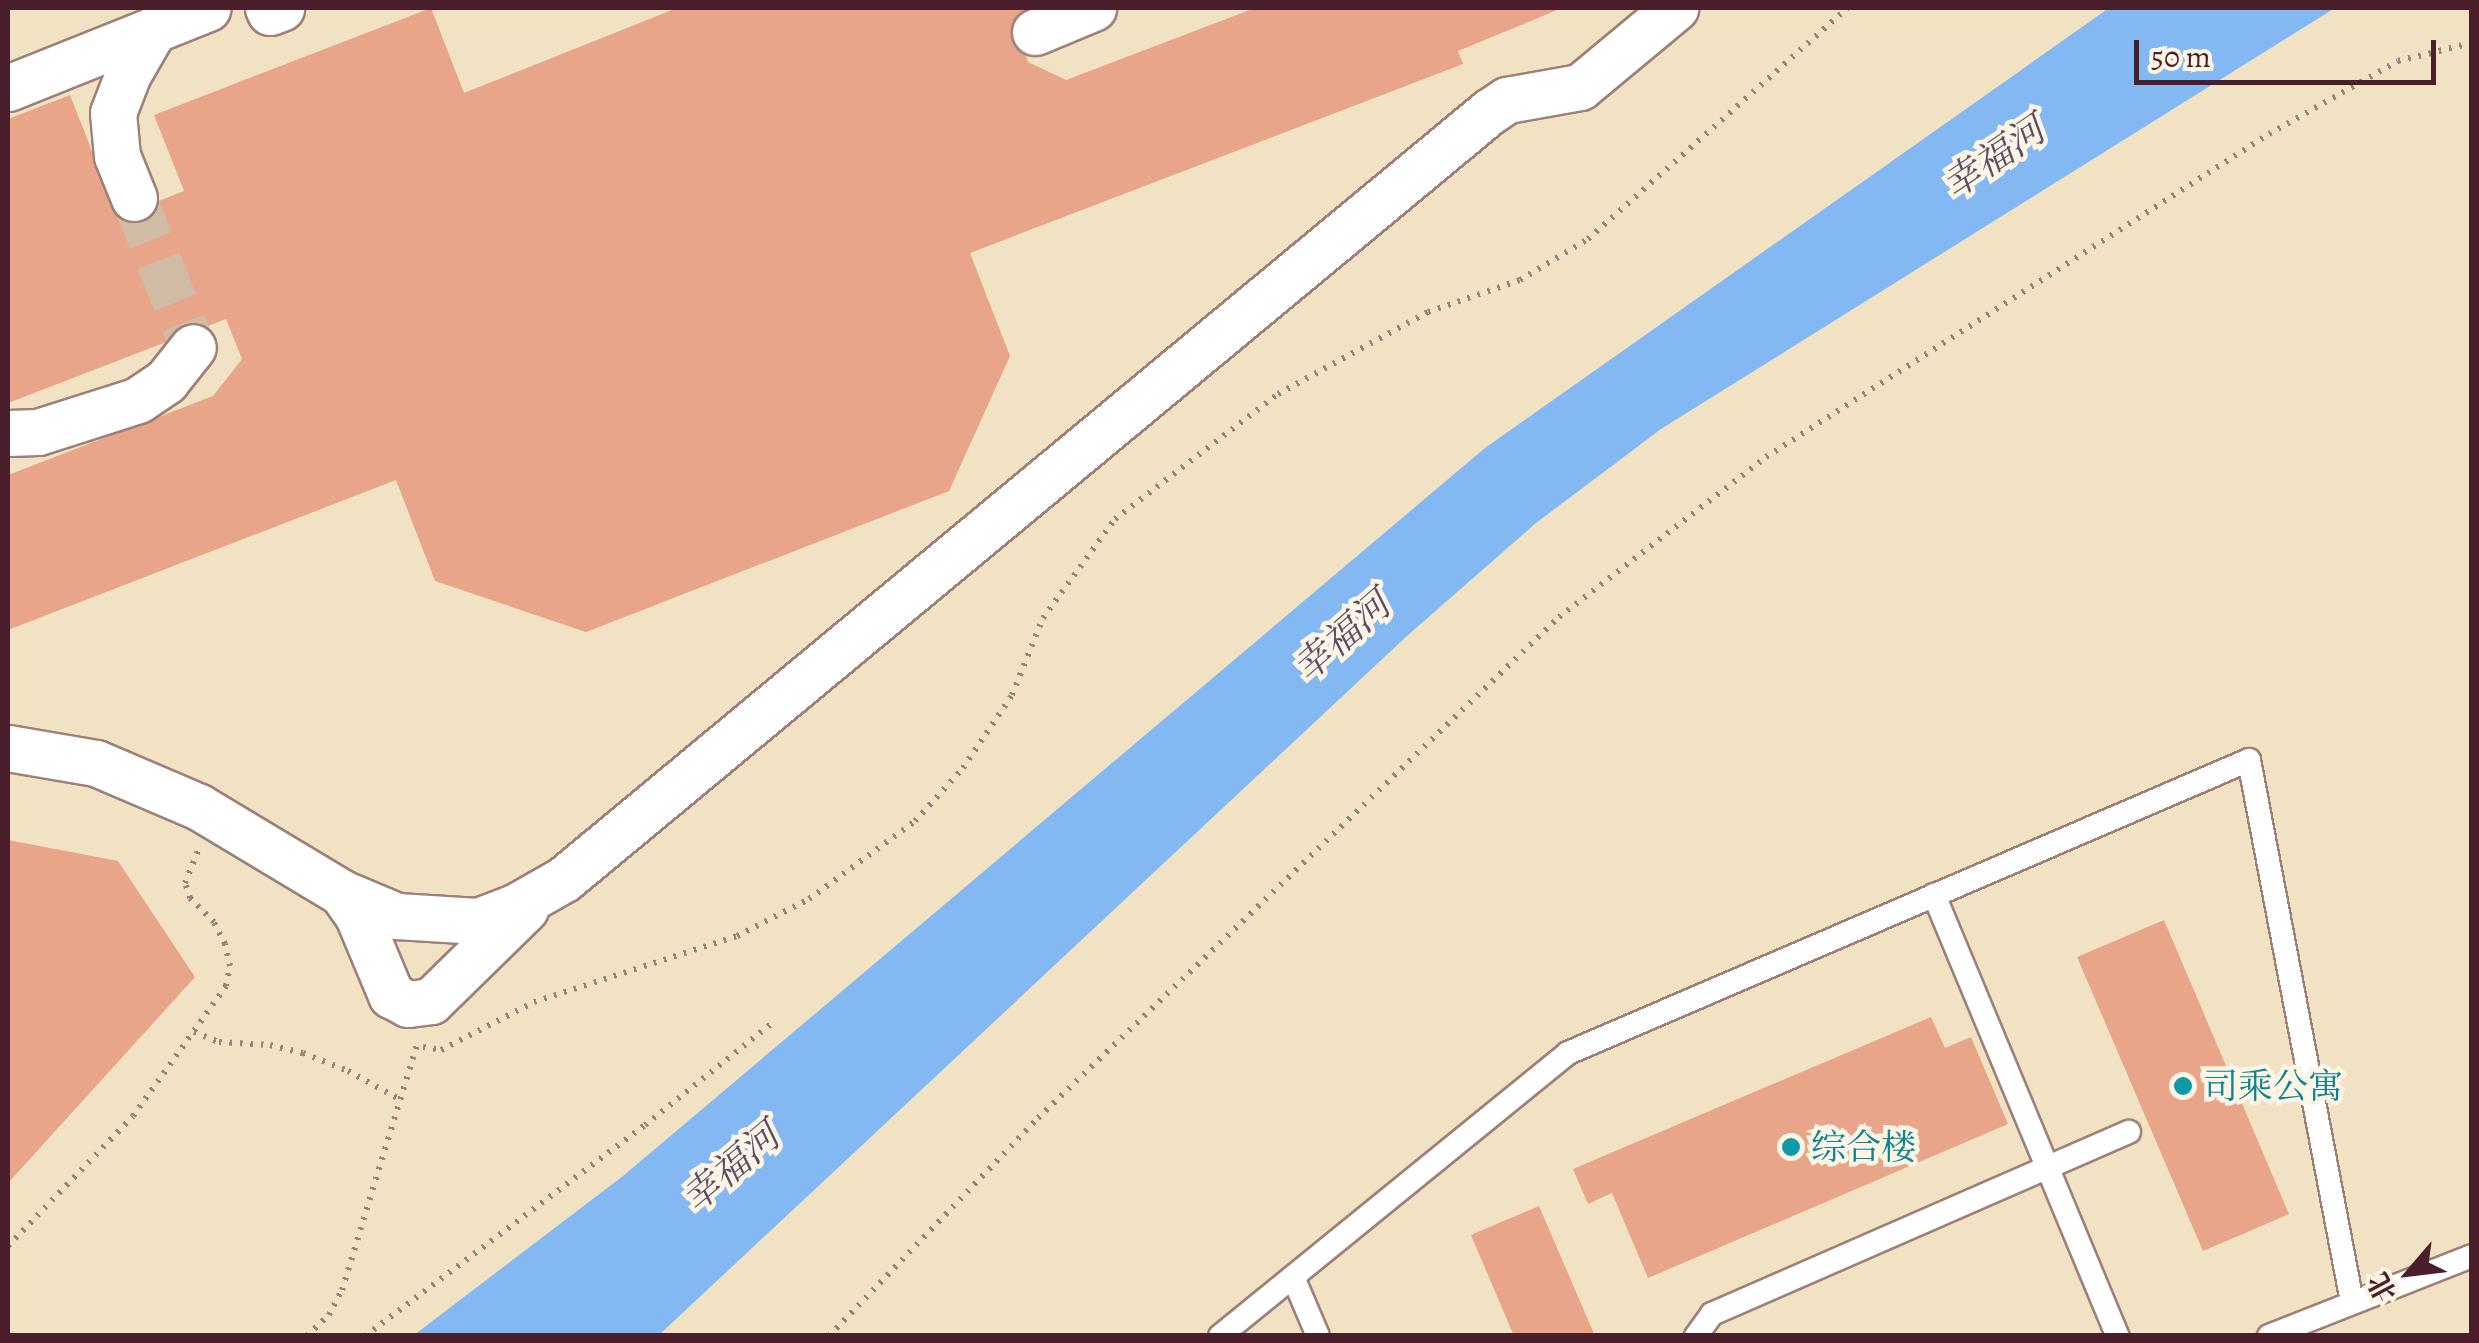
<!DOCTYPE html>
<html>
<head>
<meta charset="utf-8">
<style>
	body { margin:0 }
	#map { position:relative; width:2479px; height:1343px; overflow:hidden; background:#f1e2c4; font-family:Alegreya,"Noto Serif SC",serif }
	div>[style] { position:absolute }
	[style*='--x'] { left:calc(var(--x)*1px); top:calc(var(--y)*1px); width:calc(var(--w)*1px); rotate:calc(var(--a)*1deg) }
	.water>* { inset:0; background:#84b8f2 }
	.building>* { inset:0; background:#e8a58a }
	.street-tunnel>* { height:45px; margin-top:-22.5px; transform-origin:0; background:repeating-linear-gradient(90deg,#d0bba5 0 45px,transparent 0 67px) }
	.path>* { height:6px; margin-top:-3px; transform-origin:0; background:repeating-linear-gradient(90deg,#9e8078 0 2.5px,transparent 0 10.5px) }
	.roads { filter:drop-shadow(2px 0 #9e8078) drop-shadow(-2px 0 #9e8078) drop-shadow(0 2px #9e8078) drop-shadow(0 -2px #9e8078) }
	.lane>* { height:22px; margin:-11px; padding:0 11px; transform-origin:11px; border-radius:11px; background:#fff }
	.street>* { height:45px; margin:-22.5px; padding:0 22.5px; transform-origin:22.5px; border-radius:22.5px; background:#fff }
	.dots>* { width:28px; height:28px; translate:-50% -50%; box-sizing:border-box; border:5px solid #fcf5e5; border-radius:50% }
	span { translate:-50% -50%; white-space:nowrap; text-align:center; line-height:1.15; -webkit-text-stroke:9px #fcf5e5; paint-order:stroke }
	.culture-label { font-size:35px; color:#0d838f }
	.left { translate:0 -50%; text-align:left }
	.water-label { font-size:38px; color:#5b4d67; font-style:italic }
	.frame { position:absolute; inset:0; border:10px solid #4a1f2b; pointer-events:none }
	.north { position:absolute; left:2359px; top:1223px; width:100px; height:100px; -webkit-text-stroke:8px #fcf5e5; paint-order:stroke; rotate:242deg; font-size:28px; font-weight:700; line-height:40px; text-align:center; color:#4a1f2b }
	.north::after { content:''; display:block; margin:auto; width:35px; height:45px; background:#4a1f2b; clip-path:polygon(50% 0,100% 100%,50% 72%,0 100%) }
	.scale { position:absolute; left:2134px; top:40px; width:302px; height:45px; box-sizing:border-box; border:5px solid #4a1f2b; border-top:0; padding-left:12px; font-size:30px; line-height:35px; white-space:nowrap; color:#4a1f2b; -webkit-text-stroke:8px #fcf5e5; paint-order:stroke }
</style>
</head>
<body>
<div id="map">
	<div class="water">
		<div style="clip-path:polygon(2109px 8px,2335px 8px,1661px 429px,1536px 523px,1408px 635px,659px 1335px,414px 1335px,623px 1176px,1485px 448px)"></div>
	</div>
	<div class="building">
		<div style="clip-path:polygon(431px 8px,464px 93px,677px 8px,1060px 8px,1016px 26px,1028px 62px,1066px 80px,1255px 8px,1562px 8px,1458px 51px,1463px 64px,970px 253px,1010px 356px,949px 491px,586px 632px,435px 581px,396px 480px,8px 630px,8px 475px,213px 396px,242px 359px,226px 319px,8px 403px,8px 119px,70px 95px,118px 217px,184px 191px,154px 115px)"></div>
		<div style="clip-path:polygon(8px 840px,118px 861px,195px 977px,8px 1183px)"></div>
		<div style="clip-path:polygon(2164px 920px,2289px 1214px,2203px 1251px,2077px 957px)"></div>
		<div style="clip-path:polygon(1931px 1017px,1945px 1048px,1971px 1037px,2008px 1124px,1648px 1278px,1612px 1193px,1588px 1204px,1573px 1169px)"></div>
		<div style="clip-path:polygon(1539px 1206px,1595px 1336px,1514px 1336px,1471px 1235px)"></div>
	</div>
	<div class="street-tunnel">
		<div style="--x:134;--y:198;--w:160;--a:68.4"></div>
	</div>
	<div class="path">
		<div style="--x:194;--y:1032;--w:27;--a:22"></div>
		<div style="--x:219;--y:1042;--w:51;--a:3.4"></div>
		<div style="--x:270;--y:1045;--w:34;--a:14"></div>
		<div style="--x:303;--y:1053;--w:48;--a:21.8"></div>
		<div style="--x:348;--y:1071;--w:60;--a:28.7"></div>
		<div style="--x:423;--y:1047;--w:18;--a:9"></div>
		<div style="--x:441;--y:1050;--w:105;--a:-27.3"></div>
		<div style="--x:534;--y:1002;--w:213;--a:-18"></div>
		<div style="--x:737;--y:936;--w:81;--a:-27.2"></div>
		<div style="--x:809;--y:899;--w:132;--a:-36.3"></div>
		<div style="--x:915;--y:821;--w:72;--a:-47.8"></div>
		<div style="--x:963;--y:768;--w:88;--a:-56.1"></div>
		<div style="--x:1012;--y:695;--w:83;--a:-68.1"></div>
		<div style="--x:1043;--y:618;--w:122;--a:-54"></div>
		<div style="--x:1115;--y:519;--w:205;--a:-37.5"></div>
		<div style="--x:1278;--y:394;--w:171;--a:-28.7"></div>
		<div style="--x:1428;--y:312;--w:97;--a:-19.2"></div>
		<div style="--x:1520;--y:280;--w:79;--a:-31.1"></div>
		<div style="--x:1588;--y:239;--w:347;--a:-41.7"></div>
		<div style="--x:8;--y:1246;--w:180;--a:-46.1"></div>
		<div style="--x:133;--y:1116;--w:160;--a:-54.4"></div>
		<div style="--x:226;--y:986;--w:20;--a:-79"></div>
		<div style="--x:230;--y:966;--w:23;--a:-103"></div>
		<div style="--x:225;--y:944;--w:25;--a:-117"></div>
		<div style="--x:214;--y:922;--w:34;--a:-135"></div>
		<div style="--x:190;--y:898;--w:16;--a:-108"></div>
		<div style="--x:185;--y:883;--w:35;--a:-68"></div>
		<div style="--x:307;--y:1336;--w:30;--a:-44"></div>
		<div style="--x:329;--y:1315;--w:28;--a:-63"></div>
		<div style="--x:342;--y:1290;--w:256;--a:-73"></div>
		<div style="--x:365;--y:1336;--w:351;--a:-37"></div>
		<div style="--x:645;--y:1125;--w:161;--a:-38.7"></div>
		<div style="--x:829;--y:1336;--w:302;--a:-46.2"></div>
		<div style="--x:1038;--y:1118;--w:723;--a:-43.88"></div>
		<div style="--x:1559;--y:617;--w:262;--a:-37.7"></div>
		<div style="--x:1766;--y:457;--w:598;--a:-32.71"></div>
		<div style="--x:2269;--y:134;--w:148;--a:-29.5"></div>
		<div style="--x:2398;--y:61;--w:76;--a:-13.7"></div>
	</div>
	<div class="roads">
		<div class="lane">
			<div style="--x:1934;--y:895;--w:478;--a:67.4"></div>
			<div style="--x:1293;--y:1277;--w:64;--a:67"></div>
			<div style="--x:1220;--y:1336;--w:449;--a:-39.1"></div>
			<div style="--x:1568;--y:1053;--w:741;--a:-23.28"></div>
			<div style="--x:2249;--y:760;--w:552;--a:79.24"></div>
			<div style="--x:1696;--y:1336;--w:27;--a:-54"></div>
			<div style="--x:1712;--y:1314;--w:455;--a:-23.6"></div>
			<div style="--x:2269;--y:1336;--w:218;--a:-21.5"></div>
		</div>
		<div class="street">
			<div style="--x:268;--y:8;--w:4;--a:63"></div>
			<div style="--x:270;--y:12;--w:12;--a:-20"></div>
			<div style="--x:1035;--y:32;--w:63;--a:-22.5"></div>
			<div style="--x:8;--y:88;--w:215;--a:-21.8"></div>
			<div style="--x:134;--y:198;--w:45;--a:-112"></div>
			<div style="--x:117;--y:156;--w:43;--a:-95.3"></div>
			<div style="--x:113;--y:113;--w:42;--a:-69"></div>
			<div style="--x:128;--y:74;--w:52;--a:-60"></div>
			<div style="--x:8;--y:433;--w:30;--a:-2"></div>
			<div style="--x:38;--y:432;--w:105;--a:-17.7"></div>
			<div style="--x:138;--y:400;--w:34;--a:-34"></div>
			<div style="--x:166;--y:381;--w:43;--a:-51.5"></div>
			<div style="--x:8;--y:748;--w:89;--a:9.7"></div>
			<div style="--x:96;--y:763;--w:112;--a:23.1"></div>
			<div style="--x:199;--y:807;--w:167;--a:31"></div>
			<div style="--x:342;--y:893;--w:60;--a:22.7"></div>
			<div style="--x:397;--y:916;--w:81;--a:3.5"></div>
			<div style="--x:478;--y:921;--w:40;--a:-21"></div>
			<div style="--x:515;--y:907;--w:56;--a:-29.7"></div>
			<div style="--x:564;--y:879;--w:1202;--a:-39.67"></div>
			<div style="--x:1489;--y:112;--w:22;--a:-34"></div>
			<div style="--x:1507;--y:100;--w:74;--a:-10.1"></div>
			<div style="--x:1580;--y:87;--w:124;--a:-39.7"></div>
			<div style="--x:342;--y:893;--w:28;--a:55"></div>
			<div style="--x:358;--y:916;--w:86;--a:67.3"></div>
			<div style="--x:391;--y:995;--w:19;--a:28"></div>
			<div style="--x:408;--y:1004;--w:23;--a:-7"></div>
			<div style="--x:431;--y:1001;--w:132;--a:-44.4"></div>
		</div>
	</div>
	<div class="dots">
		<div style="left:2183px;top:1086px;background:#0f9aa8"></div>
		<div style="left:1791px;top:1147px;background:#0f9aa8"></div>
	</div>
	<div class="culture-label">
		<span class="left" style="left:2203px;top:1086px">司乘公寓</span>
		<span class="left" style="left:1811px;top:1147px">综合楼</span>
	</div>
	<div class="water-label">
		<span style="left:1994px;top:158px;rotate:-34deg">幸福河</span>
		<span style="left:1342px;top:637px;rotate:-41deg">幸福河</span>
		<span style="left:731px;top:1168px;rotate:-40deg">幸福河</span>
	</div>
	<div class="frame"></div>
	<div class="north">北</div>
	<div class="scale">50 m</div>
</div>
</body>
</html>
